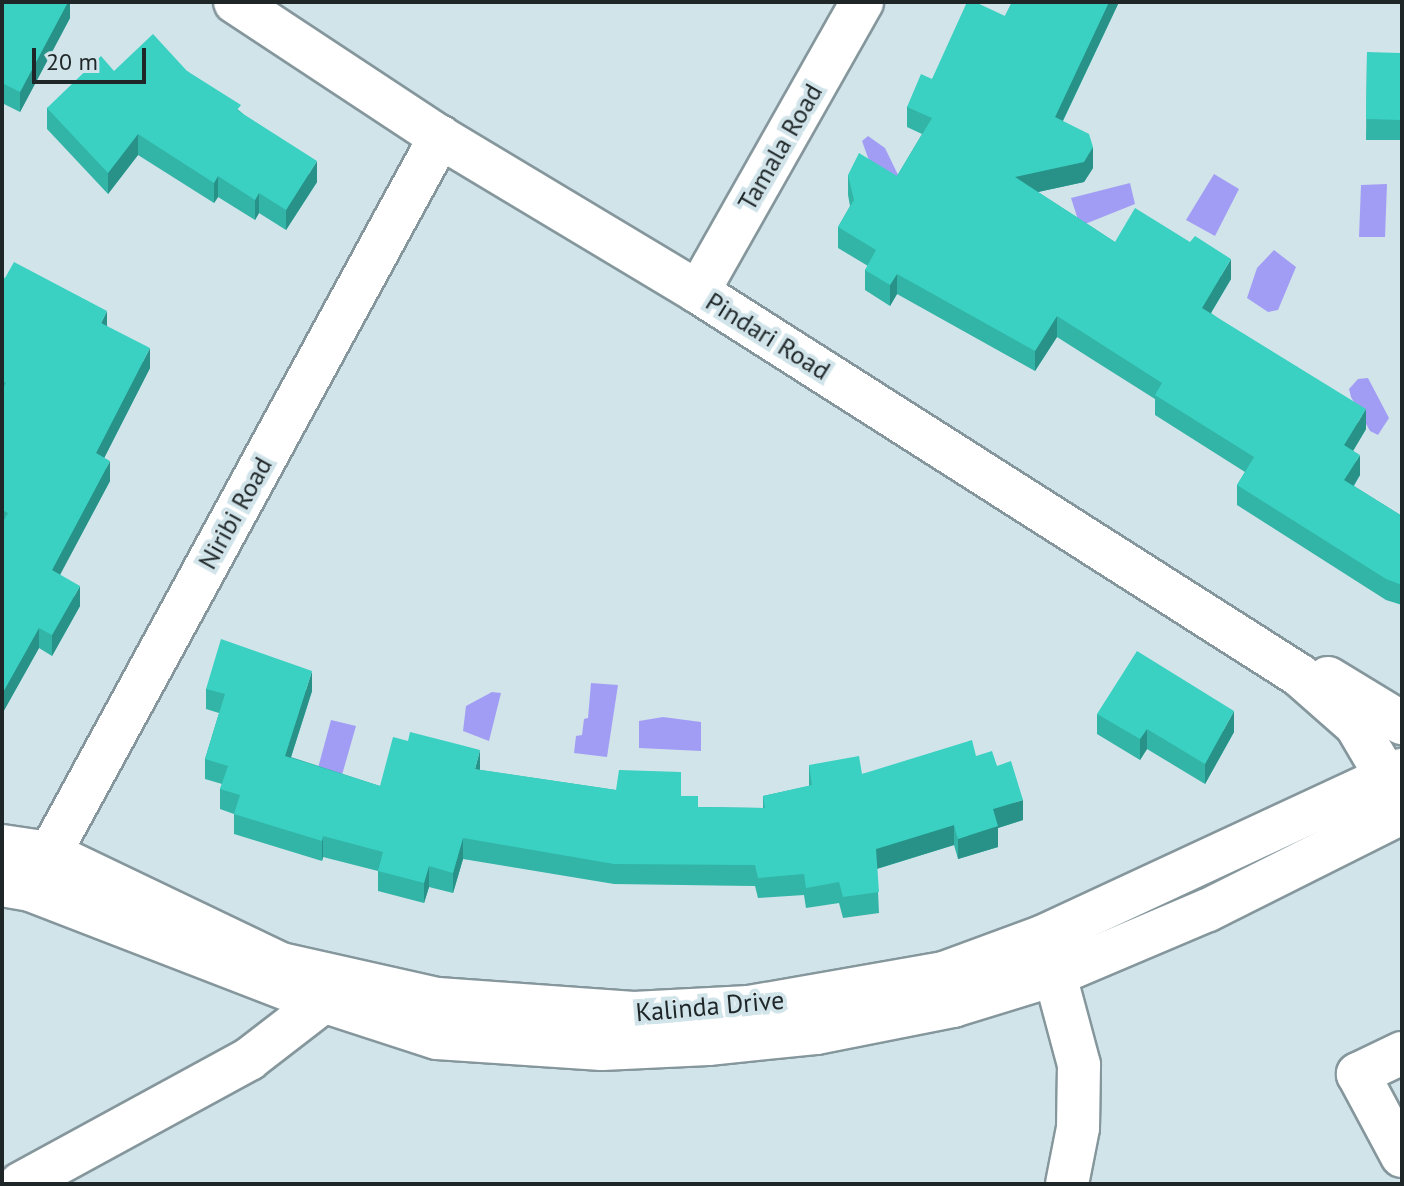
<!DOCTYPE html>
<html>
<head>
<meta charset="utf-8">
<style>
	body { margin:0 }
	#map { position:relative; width:1404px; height:1186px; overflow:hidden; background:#d1e4ea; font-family:"PT Sans",sans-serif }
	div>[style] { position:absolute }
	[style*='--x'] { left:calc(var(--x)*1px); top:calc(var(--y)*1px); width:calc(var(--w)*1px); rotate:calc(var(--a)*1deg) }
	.water>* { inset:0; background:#a29df4 }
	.roads { filter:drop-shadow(2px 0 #85979c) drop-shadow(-2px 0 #85979c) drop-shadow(0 2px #85979c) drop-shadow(0 -2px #85979c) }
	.minor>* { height:42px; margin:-21px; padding:0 21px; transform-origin:21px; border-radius:21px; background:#fff }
	.wall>* { inset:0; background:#32b4a7 }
	.shaded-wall>* { inset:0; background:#299288 }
	.building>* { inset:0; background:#3ad1c2 }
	span { translate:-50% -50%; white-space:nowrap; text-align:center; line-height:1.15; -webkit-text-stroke:8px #d1e4ea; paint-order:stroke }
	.street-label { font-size:26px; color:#1f2628 }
	.frame { position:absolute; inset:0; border:4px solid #1f2628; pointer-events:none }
	.scale { position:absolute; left:32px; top:48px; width:114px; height:36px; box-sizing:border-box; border:4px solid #1f2628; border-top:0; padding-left:10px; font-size:24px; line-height:28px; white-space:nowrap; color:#1f2628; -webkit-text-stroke:6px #d1e4ea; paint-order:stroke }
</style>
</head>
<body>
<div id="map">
	<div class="water">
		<div style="clip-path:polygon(868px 136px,885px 148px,900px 179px,871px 166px,862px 141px)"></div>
		<div style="clip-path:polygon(1214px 174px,1239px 189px,1215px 236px,1186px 220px)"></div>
		<div style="clip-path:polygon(1130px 183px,1135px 204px,1080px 226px,1071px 198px)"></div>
		<div style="clip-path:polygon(1387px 184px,1385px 237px,1359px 237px,1361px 185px)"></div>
		<div style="clip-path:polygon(1274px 250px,1296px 267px,1278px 310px,1268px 312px,1247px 298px,1257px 268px)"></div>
		<div style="clip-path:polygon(1368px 378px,1389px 418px,1378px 435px,1370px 431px,1351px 397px,1349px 389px,1358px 379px)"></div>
		<div style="clip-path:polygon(591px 683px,618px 685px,607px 757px,574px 753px,576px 736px,582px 735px,584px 719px,588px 718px)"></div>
		<div style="clip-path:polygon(492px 692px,501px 693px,489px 741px,463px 731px,466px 706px)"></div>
		<div style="clip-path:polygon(663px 717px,701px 722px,701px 751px,639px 748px,639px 721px)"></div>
		<div style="clip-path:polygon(331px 720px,356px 726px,342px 775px,318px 768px)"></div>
	</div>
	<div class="roads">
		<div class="minor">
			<div style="--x:235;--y:2;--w:245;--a:33.4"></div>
			<div style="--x:440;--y:137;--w:301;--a:31"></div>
			<div style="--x:698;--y:292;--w:713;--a:32.51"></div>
			<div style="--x:1299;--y:675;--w:76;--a:41.3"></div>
			<div style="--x:1356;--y:725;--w:87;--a:59.6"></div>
			<div style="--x:698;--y:292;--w:333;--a:-60.5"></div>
			<div style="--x:1328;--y:678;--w:87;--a:31.3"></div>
			<div style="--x:2;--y:846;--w:48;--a:8.5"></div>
			<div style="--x:49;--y:853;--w:257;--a:25.6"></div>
			<div style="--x:281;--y:964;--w:161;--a:12.6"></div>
			<div style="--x:438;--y:999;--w:196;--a:4.1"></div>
			<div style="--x:634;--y:1013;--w:115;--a:-3"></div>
			<div style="--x:749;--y:1007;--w:198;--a:-9.9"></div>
			<div style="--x:944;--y:973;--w:107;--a:-20.3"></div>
			<div style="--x:1044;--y:936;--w:395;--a:-24.9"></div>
			<div style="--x:37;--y:877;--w:843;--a:-61.43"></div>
			<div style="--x:2;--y:885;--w:28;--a:10"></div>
			<div style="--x:30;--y:890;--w:281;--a:21.1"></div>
			<div style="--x:292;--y:991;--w:152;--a:18"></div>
			<div style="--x:437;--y:1038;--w:165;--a:3.8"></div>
			<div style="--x:602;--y:1049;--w:106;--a:-2.7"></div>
			<div style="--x:708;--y:1044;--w:110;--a:-5.8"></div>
			<div style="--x:817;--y:1033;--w:139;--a:-11.2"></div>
			<div style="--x:953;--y:1006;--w:109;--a:-17.1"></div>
			<div style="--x:1057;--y:974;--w:164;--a:-23"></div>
			<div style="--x:1208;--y:910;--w:217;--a:-26.6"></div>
			<div style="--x:1048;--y:949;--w:120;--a:75"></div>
			<div style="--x:1079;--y:1065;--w:63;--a:90.9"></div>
			<div style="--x:1078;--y:1128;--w:57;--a:101.1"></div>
			<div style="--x:1402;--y:1053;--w:49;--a:154.5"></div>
			<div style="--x:1358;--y:1074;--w:93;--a:61.8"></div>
			<div style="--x:20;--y:1184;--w:261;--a:-28.6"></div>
			<div style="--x:249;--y:1059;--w:93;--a:-37.6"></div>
		</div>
	</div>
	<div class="wall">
		<div style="clip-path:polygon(2px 2px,70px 2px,70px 18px,20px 112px,2px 103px)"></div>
		<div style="clip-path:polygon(1012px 2px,1119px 2px,1063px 121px,1093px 168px,1084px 182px,1038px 192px,1115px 242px,1231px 279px,1211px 313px,1366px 429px,1353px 451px,1360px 475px,1354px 486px,1402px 516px,1402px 605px,1386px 600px,1237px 505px,1237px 485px,1245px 472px,1155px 415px,1155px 399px,1057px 337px,1035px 371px,897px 294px,890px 306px,865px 290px,865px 270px,868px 266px,838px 248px,838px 227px,850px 206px,848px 195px,848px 175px,897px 176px,922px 134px,907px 127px,907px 107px,932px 79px,1005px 16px)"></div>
		<div style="clip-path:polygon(1367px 52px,1402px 61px,1402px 140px,1366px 140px)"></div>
		<div style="clip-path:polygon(114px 71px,187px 71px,241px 112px,317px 182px,286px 230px,259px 213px,255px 220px,218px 197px,214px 203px,138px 155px,108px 194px,47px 129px,47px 108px)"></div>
		<div style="clip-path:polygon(2px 277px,107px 326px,150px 368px,104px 458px,110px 481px,60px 574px,80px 606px,52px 656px,39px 648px,2px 714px)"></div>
		<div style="clip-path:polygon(206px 689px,312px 691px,291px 757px,380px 786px,480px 770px,616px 790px,681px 796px,698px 807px,763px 808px,763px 796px,809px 786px,809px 765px,862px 774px,976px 756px,997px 766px,1023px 820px,998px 828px,998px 847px,958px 859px,954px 845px,877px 869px,879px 913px,843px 918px,839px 903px,806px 908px,804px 895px,758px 898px,755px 886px,614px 884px,463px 859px,453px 893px,429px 887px,424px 903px,378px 891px,378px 871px,323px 857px,322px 861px,234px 834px,234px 814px,220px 809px,220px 789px,222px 784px,205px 779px,205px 759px,219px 713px,206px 709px)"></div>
		<div style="clip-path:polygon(1097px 714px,1234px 732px,1205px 784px,1147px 749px,1140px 760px,1097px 734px)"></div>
	</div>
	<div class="shaded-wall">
		<div style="clip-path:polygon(68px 2px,70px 2px,70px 18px,20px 112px,20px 92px)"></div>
		<div style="clip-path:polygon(1109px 2px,1119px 2px,1055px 137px,1055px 117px)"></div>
		<div style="clip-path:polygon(138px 134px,138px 155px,108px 194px,108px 173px)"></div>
		<div style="clip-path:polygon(1093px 147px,1093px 168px,1084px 182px,1015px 197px,1015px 177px)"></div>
		<div style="clip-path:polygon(317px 161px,317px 182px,286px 230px,286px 210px)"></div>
		<div style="clip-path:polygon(218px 176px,218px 197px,214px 203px,214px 183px)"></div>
		<div style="clip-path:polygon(259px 193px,259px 213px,255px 220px,255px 200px)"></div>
		<div style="clip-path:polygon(1231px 259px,1231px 279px,1202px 328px,1202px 308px)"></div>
		<div style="clip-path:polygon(897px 274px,897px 294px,890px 306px,890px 285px)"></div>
		<div style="clip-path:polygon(107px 311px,107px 331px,101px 323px)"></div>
		<div style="clip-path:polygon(1057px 316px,1057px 337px,1035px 371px,1035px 351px)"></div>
		<div style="clip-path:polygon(150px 348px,150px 368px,96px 474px,96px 453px)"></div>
		<div style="clip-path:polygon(1366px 409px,1366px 429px,1344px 466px,1344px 445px)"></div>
		<div style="clip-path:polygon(1360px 455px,1360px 475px,1344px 500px,1344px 480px)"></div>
		<div style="clip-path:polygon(110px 461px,110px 481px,52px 590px,52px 570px)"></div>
		<div style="clip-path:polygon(80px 586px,80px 606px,52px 656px,52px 635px)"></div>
		<div style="clip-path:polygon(39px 628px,39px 648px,2px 714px,2px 694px)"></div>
		<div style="clip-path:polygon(312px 671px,312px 691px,285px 776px,285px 756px)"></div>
		<div style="clip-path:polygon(1234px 711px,1234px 732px,1205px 784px,1205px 764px)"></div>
		<div style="clip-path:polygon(1147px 729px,1147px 749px,1140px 760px,1140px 739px)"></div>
		<div style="clip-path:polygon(480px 750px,480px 771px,475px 769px)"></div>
		<div style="clip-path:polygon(1023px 800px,1023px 820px,998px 828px,998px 847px,958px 859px,958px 839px,993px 809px)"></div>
		<div style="clip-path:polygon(954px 825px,954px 845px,876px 869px,876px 849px)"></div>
		<div style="clip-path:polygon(323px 836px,323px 857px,322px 861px,322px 841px)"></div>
		<div style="clip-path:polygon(463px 838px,463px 859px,453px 893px,453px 873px)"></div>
		<div style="clip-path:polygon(429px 866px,429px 887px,424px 903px,424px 883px)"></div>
	</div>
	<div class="building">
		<div style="clip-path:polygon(2px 2px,68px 2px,20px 92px,2px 83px)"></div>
		<div style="clip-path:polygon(967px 2px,975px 2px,1005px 16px,1012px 2px,1109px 2px,1055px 117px,1089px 134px,1093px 147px,1084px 162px,1015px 177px,1115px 242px,1135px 208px,1190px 242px,1195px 236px,1231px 259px,1202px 308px,1366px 409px,1344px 445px,1360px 455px,1344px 480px,1402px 516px,1402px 585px,1386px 579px,1237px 485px,1254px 457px,1155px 395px,1162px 383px,1057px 316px,1035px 351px,897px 274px,890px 285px,865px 270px,876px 250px,838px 227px,854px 200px,848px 175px,859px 153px,897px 176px,932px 118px,907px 107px,921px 74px,932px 79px)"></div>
		<div style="clip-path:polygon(153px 34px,187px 71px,241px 105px,237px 110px,317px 161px,286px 210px,259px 193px,255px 200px,218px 176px,214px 183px,138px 134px,108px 173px,47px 108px,101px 56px,114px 71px)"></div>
		<div style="clip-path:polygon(1367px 52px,1400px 53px,1400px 61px,1402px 61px,1402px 120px,1366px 119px)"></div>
		<div style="clip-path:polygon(14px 262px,107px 311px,101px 323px,150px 348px,96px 453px,110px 461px,52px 570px,80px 586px,52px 635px,39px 628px,2px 694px,2px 524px,8px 513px,2px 510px,2px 390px,6px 383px,2px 381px,2px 277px,5px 278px)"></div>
		<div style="clip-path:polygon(221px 639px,312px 671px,285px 756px,380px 786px,393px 737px,408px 741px,410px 732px,480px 750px,475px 769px,616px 790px,619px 770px,681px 772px,681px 796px,698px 796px,698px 807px,765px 808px,763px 796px,812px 785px,809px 765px,859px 756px,862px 774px,972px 740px,976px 756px,992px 751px,997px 766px,1011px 761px,1023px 800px,993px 809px,998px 826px,958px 839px,954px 825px,876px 849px,879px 892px,843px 897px,839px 882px,806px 888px,804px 874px,758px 878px,755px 865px,614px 864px,463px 838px,453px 873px,429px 866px,424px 883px,378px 871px,383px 852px,323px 836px,322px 841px,234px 814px,240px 795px,220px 789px,228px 766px,205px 759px,225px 694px,206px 689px)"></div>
		<div style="clip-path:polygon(1137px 651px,1234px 711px,1205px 764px,1147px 729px,1140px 739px,1097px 714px)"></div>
	</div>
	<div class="street-label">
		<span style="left:780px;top:147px;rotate:-60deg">Tamala Road</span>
		<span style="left:768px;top:336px;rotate:32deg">Pindari Road</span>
		<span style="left:235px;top:513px;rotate:-61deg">Niribi Road</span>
		<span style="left:710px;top:1006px;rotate:-5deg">Kalinda Drive</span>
	</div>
	<div class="frame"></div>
	<div class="scale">20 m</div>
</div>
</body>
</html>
